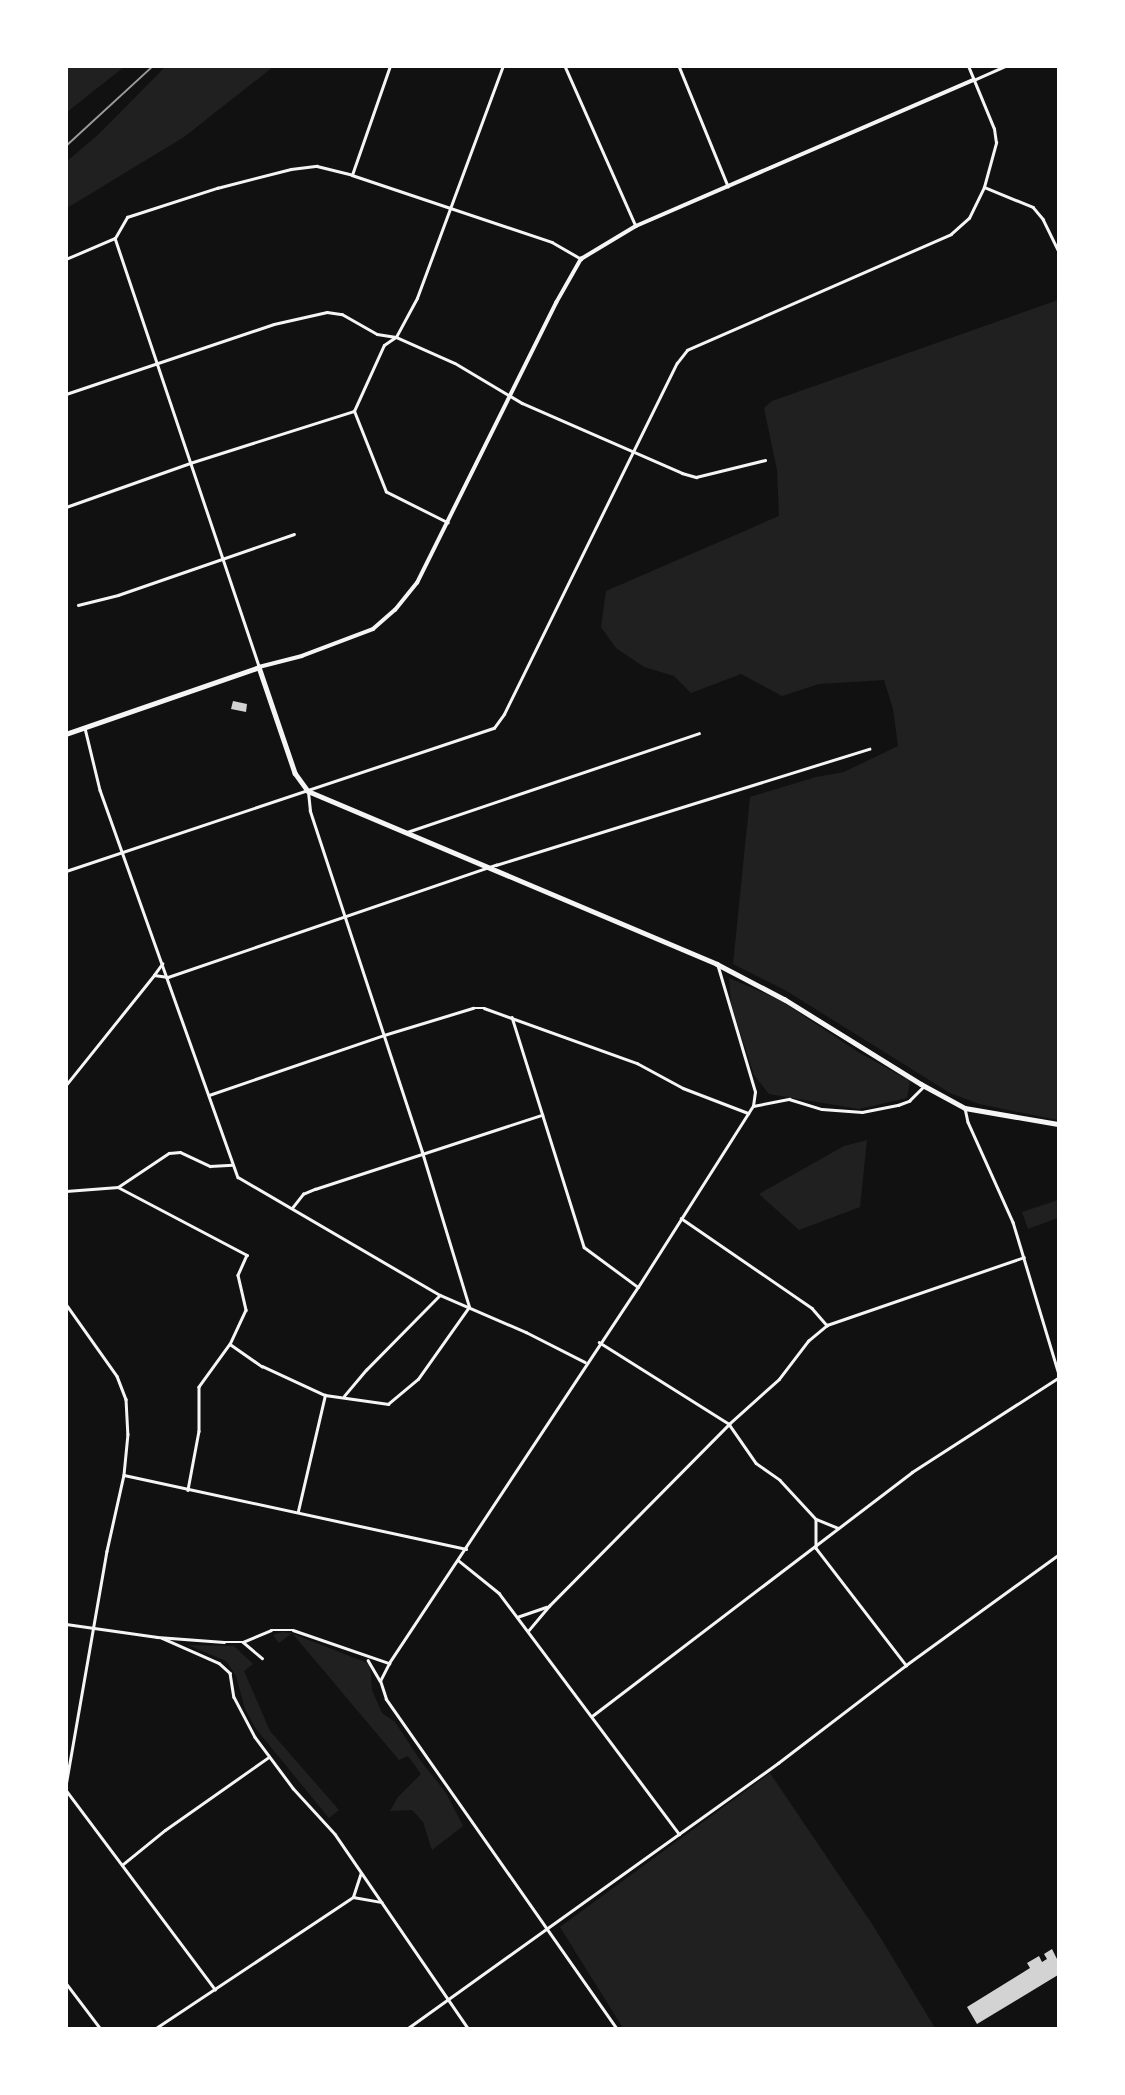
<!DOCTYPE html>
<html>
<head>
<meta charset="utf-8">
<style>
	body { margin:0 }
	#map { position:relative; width:1125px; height:2095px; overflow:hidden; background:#111; font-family:"Sofia Sans Condensed",sans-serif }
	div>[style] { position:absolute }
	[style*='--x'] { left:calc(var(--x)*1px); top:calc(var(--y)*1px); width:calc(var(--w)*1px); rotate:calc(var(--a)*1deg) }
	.green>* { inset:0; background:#202020 }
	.building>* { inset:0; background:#d3d3d3 }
	.minor>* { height:2.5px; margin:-1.25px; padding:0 1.25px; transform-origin:1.25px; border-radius:1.25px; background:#f5f5f5 }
	.tertiary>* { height:3.5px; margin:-1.75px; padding:0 1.75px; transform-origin:1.75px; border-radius:1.75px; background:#f5f5f5 }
	.secondary>* { height:4.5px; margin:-2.25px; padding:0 2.25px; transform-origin:2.25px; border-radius:2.25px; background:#f5f5f5 }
	.rail>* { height:2px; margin:-1px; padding:0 1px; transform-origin:1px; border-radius:1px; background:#9a9a9a }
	span { translate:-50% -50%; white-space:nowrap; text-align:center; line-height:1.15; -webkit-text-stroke:5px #fff; paint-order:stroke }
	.frame { position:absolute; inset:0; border:68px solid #fff; pointer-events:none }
</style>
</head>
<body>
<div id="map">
	<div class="green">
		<div style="clip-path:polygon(67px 66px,124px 66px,124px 67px,67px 112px)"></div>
		<div style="clip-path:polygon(165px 67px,273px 67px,184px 137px,67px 208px,67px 161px,98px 135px)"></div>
		<div style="clip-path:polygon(1058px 300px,1058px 1120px,979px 1104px,950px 1093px,785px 990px,733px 964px,750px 797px,816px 777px,844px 772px,898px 746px,893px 709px,884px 680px,819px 684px,782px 696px,741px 674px,691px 693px,674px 676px,644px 667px,616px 648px,601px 627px,606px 591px,779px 516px,777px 470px,764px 408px,772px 401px)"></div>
		<div style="clip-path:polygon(729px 978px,780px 1000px,858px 1052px,910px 1081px,907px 1098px,859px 1109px,769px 1094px,754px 1075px,731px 1004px)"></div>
		<div style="clip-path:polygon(867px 1140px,860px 1207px,799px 1230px,759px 1194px,844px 1146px)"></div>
		<div style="clip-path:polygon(1058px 1200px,1058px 1218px,1028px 1229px,1022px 1212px)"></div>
		<div style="clip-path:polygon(282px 1632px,291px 1633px,370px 1664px,372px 1690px,382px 1713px,395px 1722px,420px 1760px,446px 1793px,463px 1826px,432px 1850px,423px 1822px,412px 1810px,390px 1811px,398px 1797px,421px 1774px,408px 1756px,399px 1760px,292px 1633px,279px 1643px,273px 1635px)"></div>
		<div style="clip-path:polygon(188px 1645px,234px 1646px,253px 1664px,244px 1671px,270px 1731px,339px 1810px,329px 1818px,256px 1729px,245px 1709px,236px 1676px,226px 1661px)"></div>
		<div style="clip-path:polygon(770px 1773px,874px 1927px,935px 2028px,623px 2028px,560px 1927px)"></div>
	</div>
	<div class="building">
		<div style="clip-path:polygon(233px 701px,247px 704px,246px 712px,231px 709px)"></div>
		<div style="clip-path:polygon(1052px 1949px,1058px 1961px,1058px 1975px,977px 2024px,967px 2007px,1030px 1968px,1027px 1963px,1039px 1956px,1042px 1962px,1047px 1959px,1044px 1954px)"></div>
	</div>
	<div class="minor">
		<div style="--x:565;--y:66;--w:175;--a:66.1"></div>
		<div style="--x:679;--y:66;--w:130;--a:67.8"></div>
		<div style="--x:974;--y:80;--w:34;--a:-24"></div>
		<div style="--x:352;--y:175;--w:115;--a:-70.8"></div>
		<div style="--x:984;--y:187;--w:53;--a:22.2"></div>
		<div style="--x:1033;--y:207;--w:16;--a:50"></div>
		<div style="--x:1043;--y:219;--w:34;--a:64"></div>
		<div style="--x:115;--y:238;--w:452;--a:71.4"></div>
		<div style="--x:66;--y:259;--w:53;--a:-23.2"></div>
		<div style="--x:115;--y:238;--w:24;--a:-60"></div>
		<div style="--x:127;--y:217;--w:95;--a:-17.9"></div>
		<div style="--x:217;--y:188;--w:76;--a:-14.4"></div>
		<div style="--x:291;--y:169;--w:26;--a:-7"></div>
		<div style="--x:317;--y:166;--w:36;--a:14"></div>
		<div style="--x:352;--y:175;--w:211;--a:18.5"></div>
		<div style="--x:552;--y:242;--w:34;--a:30"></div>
		<div style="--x:66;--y:394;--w:219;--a:-18.6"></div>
		<div style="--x:274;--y:324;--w:54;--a:-12.8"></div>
		<div style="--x:327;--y:312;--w:15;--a:8"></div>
		<div style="--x:342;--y:314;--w:40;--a:29.7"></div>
		<div style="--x:377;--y:334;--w:19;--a:9"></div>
		<div style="--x:396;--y:337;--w:64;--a:23.8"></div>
		<div style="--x:455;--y:363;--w:78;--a:30.8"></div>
		<div style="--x:522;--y:403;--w:175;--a:23.6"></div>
		<div style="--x:682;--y:473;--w:15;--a:16"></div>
		<div style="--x:696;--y:477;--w:71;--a:-13.8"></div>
		<div style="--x:66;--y:507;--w:132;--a:-19.5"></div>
		<div style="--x:190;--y:463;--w:172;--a:-17.6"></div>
		<div style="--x:448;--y:523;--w:69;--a:-153.4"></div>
		<div style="--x:386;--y:492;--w:87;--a:-111.6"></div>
		<div style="--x:354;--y:411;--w:72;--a:-65.6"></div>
		<div style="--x:384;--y:345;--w:14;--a:-34"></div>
		<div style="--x:396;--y:337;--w:44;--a:-61.7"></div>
		<div style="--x:417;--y:298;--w:247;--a:-69.7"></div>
		<div style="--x:78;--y:605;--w:41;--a:-14"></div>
		<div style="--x:118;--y:595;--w:186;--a:-19.1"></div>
		<div style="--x:85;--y:728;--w:64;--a:76.4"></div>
		<div style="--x:100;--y:790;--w:411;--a:70.4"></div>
		<div style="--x:238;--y:1177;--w:234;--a:30.3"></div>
		<div style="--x:440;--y:1295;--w:94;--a:23.3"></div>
		<div style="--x:526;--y:1332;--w:66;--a:27"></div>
		<div style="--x:407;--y:832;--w:308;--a:-18.7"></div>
		<div style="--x:66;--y:871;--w:451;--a:-18.5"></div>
		<div style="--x:494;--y:728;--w:17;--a:-54"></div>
		<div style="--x:504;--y:714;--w:391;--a:-63.8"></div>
		<div style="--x:677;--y:363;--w:16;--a:-52"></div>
		<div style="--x:687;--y:350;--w:288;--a:-23.7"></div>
		<div style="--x:951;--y:234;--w:24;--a:-42"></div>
		<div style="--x:969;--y:218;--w:34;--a:-64"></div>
		<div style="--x:984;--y:187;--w:46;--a:-74.7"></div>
		<div style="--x:996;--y:143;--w:14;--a:-98"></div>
		<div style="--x:994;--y:129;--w:68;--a:-112.4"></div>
		<div style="--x:154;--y:975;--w:14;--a:-54"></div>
		<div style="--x:512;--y:1017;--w:241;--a:72.6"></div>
		<div style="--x:584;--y:1247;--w:67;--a:36.5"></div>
		<div style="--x:66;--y:1085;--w:141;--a:-51.3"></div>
		<div style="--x:154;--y:975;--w:14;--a:8"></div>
		<div style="--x:168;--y:977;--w:347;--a:-18.9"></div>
		<div style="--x:496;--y:865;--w:391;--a:-17.3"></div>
		<div style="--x:209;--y:1095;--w:185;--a:-18.9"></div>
		<div style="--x:384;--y:1035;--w:93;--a:-16.9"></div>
		<div style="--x:473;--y:1008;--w:11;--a:0"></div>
		<div style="--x:484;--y:1008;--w:163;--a:19.8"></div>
		<div style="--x:637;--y:1063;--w:52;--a:28.5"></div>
		<div style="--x:683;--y:1088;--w:70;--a:21"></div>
		<div style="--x:753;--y:1106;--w:37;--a:-11"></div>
		<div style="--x:789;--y:1099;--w:34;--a:17"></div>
		<div style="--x:822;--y:1109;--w:40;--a:4.3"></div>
		<div style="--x:862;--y:1112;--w:37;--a:-11"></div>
		<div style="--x:898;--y:1105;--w:12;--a:-20"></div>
		<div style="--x:909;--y:1101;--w:21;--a:-45"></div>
		<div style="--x:965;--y:1108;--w:14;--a:78"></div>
		<div style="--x:968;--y:1122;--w:110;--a:65.8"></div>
		<div style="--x:1013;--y:1222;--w:156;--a:73.2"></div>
		<div style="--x:118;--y:1187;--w:61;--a:-33.7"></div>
		<div style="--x:169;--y:1153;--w:11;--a:-5"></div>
		<div style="--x:180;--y:1152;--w:33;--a:25"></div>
		<div style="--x:210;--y:1166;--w:22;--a:-3"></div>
		<div style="--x:66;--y:1191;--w:52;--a:-4.4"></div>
		<div style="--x:118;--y:1187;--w:146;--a:27.8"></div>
		<div style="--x:247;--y:1255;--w:22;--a:114"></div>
		<div style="--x:238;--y:1275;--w:36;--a:77"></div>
		<div style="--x:246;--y:1310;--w:38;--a:115"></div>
		<div style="--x:230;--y:1344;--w:53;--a:125.8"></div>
		<div style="--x:199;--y:1387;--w:44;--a:90"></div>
		<div style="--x:199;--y:1431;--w:60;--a:100.6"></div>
		<div style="--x:292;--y:1208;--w:18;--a:-52"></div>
		<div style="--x:303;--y:1194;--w:13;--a:-23"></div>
		<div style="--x:315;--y:1189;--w:239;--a:-18.1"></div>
		<div style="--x:681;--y:1218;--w:159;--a:34.5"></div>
		<div style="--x:812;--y:1308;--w:23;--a:49"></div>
		<div style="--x:66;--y:1304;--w:88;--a:54.7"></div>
		<div style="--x:117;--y:1376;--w:25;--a:69"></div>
		<div style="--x:126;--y:1399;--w:35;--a:87"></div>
		<div style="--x:128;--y:1434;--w:41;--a:95.6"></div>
		<div style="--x:124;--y:1475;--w:78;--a:102.6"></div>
		<div style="--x:107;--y:1551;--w:240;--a:99.9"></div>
		<div style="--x:599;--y:1342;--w:154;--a:32.2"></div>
		<div style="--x:729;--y:1424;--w:47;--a:55.3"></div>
		<div style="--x:756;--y:1463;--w:29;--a:35"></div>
		<div style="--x:780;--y:1480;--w:53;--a:47.3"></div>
		<div style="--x:816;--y:1519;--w:24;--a:22"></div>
		<div style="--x:230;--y:1344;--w:39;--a:35"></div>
		<div style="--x:262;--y:1366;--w:69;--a:24.7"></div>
		<div style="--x:325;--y:1395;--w:64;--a:8.1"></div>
		<div style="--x:388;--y:1404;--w:39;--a:-40"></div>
		<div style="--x:418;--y:1379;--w:88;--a:-54.7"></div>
		<div style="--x:469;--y:1307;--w:162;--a:-106.9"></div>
		<div style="--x:422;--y:1152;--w:359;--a:-108.2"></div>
		<div style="--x:310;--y:811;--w:20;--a:-96"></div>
		<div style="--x:344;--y:1396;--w:34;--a:-50"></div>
		<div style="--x:366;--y:1370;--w:105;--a:-45.4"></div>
		<div style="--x:124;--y:1475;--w:350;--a:12.2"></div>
		<div style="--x:298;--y:1511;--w:119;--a:-76.9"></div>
		<div style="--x:816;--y:1519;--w:29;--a:90"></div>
		<div style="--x:816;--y:1548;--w:148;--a:52.4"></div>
		<div style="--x:458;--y:1560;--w:53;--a:38.8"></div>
		<div style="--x:499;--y:1593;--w:301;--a:53.2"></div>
		<div style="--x:517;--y:1617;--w:31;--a:-19"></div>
		<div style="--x:66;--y:1624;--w:92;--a:8.1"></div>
		<div style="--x:157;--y:1637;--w:67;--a:4.3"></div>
		<div style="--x:224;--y:1642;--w:19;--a:0"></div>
		<div style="--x:243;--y:1642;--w:30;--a:-23"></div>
		<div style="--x:271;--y:1630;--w:22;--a:0"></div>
		<div style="--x:293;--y:1630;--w:102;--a:19"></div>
		<div style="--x:528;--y:1631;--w:33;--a:-50"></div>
		<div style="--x:549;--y:1606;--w:256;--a:-45.3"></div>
		<div style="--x:729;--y:1424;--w:67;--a:-42"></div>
		<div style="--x:779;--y:1379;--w:48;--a:-52.7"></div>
		<div style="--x:808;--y:1341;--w:25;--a:-40"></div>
		<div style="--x:827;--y:1325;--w:208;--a:-19"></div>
		<div style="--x:162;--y:1638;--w:62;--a:23.7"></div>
		<div style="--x:219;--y:1663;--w:15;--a:42"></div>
		<div style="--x:230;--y:1673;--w:24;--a:81"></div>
		<div style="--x:234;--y:1697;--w:45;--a:62.3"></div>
		<div style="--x:255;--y:1737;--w:64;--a:53.3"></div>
		<div style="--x:293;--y:1788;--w:62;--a:47.6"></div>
		<div style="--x:335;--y:1834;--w:235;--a:55.6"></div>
		<div style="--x:243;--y:1642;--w:25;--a:40"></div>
		<div style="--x:368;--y:1660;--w:24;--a:60"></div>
		<div style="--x:592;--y:1716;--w:402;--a:-37.3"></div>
		<div style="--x:912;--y:1472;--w:174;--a:-32.8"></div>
		<div style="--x:66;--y:1790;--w:249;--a:53.2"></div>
		<div style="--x:122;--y:1865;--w:55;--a:-39.1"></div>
		<div style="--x:165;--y:1830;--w:127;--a:-35.1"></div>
		<div style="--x:353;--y:1897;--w:25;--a:-72"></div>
		<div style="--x:66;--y:1983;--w:56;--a:52.9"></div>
		<div style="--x:156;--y:2028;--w:237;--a:-33.6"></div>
		<div style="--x:353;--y:1897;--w:29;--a:10"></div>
		<div style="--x:408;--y:2028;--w:455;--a:-35.6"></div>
		<div style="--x:778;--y:1763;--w:161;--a:-37.4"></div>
		<div style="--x:906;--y:1665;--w:188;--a:-35.9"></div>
		<div style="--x:616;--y:2028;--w:401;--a:-125"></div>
		<div style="--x:386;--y:1699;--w:19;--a:-108"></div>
		<div style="--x:380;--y:1681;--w:20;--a:-63"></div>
		<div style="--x:389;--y:1663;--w:451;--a:-56.5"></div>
		<div style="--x:638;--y:1287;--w:214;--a:-57.6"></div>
		<div style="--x:753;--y:1106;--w:14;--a:-82"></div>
		<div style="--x:755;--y:1092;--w:134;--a:-106.5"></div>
	</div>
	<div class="tertiary">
		<div style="--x:259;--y:667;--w:44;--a:-14.3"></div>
		<div style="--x:302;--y:656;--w:76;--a:-20.8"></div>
		<div style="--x:373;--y:629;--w:29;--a:-41"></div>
		<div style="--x:395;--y:610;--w:35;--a:-51"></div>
		<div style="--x:417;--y:583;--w:313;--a:-63.6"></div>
		<div style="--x:556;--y:303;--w:51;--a:-60.4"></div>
		<div style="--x:581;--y:259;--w:64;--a:-31"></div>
		<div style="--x:636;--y:226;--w:368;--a:-23.4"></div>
	</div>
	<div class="secondary">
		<div style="--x:66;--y:734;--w:204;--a:-19.1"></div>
		<div style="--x:259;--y:667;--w:112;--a:71.2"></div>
		<div style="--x:295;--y:773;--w:22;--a:54"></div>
		<div style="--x:308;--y:791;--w:444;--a:22.9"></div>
		<div style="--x:717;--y:964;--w:76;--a:27.6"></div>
		<div style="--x:784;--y:999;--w:161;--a:31.8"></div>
		<div style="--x:921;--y:1084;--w:50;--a:28.6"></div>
		<div style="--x:965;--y:1108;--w:94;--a:9.8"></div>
	</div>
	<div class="rail">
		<div style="--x:66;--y:146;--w:118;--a:-42.6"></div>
	</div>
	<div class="frame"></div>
</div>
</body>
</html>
